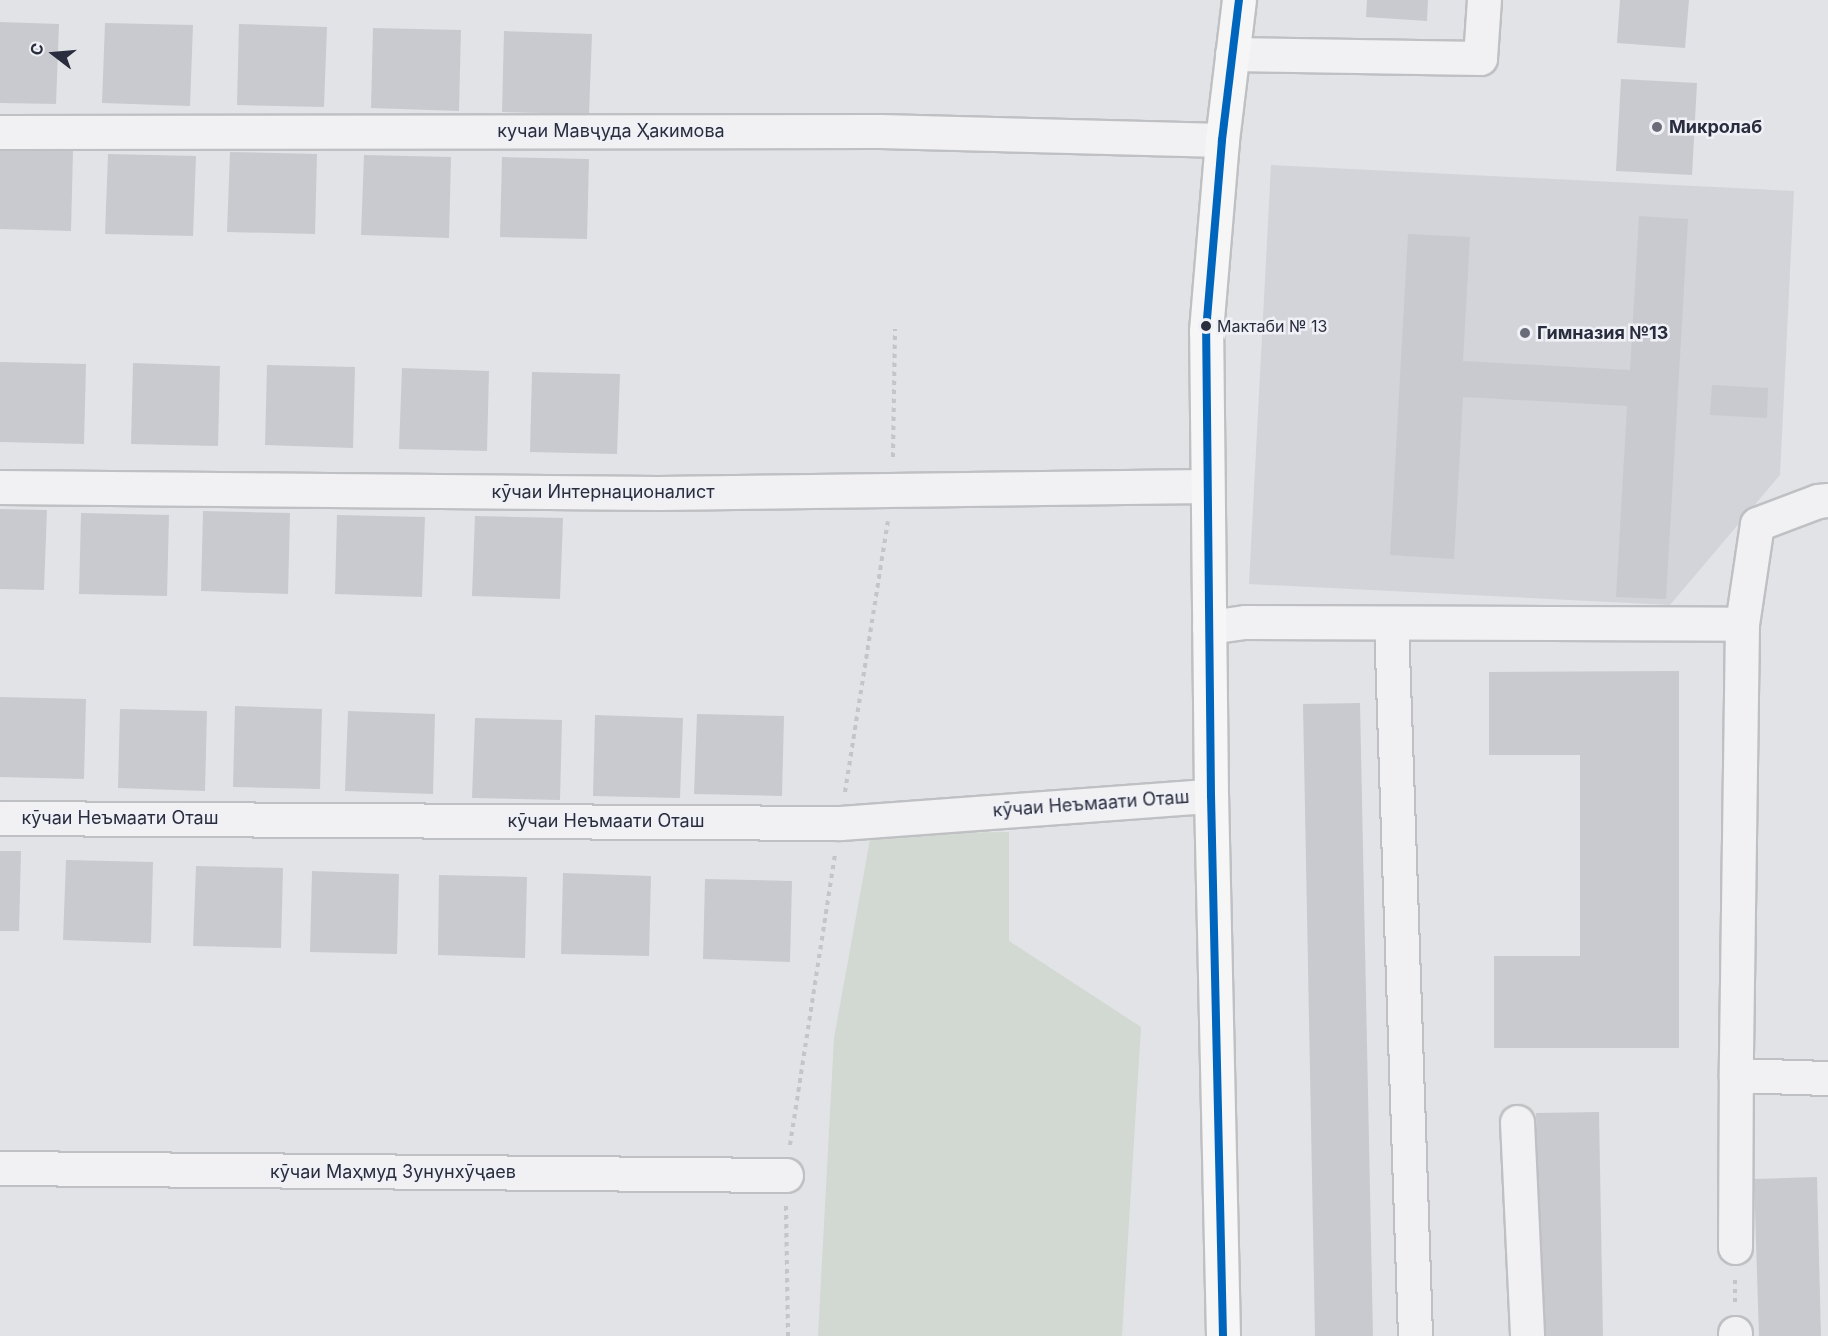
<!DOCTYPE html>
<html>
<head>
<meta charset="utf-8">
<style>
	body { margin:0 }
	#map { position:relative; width:1828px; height:1336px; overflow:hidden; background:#e2e3e6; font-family:Inter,sans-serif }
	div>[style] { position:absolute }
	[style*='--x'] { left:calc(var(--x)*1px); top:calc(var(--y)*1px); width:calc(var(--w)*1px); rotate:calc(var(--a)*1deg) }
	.built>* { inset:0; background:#d2d4da }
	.green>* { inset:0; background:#d1d9d2 }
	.building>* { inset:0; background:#c9cacf }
	.path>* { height:4px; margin-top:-2px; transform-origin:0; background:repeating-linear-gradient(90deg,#c4c4c9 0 4.5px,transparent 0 9px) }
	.roads { filter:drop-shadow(2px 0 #bfc0c3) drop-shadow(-2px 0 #bfc0c3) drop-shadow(0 2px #bfc0c3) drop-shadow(0 -2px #bfc0c3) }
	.minor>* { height:33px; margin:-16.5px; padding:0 16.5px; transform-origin:16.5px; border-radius:16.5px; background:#f1f1f4 }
	.major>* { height:33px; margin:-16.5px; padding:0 16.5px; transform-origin:16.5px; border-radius:16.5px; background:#f6f6f6 }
	.bus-1>* { height:8px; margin:-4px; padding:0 4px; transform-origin:4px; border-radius:4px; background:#0065bd }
	.dots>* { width:16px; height:16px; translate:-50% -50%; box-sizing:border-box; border:3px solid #eff1f6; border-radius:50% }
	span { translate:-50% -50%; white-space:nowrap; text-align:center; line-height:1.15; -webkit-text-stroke:5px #eff1f6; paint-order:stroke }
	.bus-label { font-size:16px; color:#2a2d3e }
	.left { translate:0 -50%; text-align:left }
	.poi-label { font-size:18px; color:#2a2d3e; font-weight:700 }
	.street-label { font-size:18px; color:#2a2d3e }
	.north { position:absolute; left:24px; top:24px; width:60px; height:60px; -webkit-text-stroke:4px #eff1f6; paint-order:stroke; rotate:286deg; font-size:16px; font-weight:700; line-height:24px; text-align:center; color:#2a2d3e }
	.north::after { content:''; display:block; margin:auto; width:21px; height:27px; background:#2a2d3e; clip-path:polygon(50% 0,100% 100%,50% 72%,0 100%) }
</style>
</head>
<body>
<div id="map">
	<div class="built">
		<div style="clip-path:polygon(1271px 165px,1794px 191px,1780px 475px,1670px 605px,1249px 584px)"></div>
	</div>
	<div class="green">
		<div style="clip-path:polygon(1009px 832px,1009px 941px,1141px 1027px,1122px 1336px,818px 1336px,834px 1038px,871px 834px)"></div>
	</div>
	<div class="building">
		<div style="clip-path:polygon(1367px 0,1428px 0,1427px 21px,1366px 17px)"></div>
		<div style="clip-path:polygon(1620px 0,1689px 0,1685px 48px,1617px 43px)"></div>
		<div style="clip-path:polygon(0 22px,59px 24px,56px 104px,0 103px)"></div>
		<div style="clip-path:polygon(105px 23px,193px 25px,190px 106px,102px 103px)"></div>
		<div style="clip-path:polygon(239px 24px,327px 27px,324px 107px,237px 105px)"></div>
		<div style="clip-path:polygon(373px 28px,461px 30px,459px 111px,371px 108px)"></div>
		<div style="clip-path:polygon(504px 31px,592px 34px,589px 114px,502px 112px)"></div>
		<div style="clip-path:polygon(1621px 79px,1697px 83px,1692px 175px,1616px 171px)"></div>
		<div style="clip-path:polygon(0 149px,73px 151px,71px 231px,0 229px)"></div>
		<div style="clip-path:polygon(230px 152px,317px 154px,315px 234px,227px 232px)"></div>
		<div style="clip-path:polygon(108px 154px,196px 156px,193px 236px,105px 234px)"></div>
		<div style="clip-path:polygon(364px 155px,451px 157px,449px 238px,361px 235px)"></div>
		<div style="clip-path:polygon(502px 157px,589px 159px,587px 239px,500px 237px)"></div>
		<div style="clip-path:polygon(1639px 216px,1688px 219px,1666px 599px,1616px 597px,1627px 406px,1463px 397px,1454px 559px,1390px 555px,1408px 234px,1470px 237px,1463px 361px,1630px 370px)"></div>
		<div style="clip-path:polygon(0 362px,86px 364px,84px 444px,0 442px)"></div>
		<div style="clip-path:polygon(133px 363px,220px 366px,218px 446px,131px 444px)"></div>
		<div style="clip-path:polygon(267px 365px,355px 367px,353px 448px,265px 445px)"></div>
		<div style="clip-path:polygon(402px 368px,489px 371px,487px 451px,399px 449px)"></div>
		<div style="clip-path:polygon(532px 372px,620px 374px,617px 454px,530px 452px)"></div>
		<div style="clip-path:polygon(1712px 385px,1768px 388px,1767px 418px,1710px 415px)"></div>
		<div style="clip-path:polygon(0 509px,47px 510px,44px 590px,0 589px)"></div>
		<div style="clip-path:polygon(203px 511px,290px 513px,288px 594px,201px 591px)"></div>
		<div style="clip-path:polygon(81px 513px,169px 515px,167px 596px,79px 594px)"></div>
		<div style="clip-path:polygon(337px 515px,425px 517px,422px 597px,335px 594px)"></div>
		<div style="clip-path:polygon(475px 516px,563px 518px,560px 599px,472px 596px)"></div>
		<div style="clip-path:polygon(1679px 671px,1679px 1048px,1494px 1048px,1494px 956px,1580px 956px,1580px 755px,1489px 755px,1489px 672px)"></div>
		<div style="clip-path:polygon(0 697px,86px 699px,84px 779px,0 777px)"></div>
		<div style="clip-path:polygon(1360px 703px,1373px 1336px,1315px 1336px,1303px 704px)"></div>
		<div style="clip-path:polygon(235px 706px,322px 709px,320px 789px,233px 787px)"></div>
		<div style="clip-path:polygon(120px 709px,207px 711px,205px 791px,118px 788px)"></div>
		<div style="clip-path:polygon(348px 711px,435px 714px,433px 794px,345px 791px)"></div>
		<div style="clip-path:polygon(697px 714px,784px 716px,782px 796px,694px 794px)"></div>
		<div style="clip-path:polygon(595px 715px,683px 718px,680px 798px,593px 796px)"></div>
		<div style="clip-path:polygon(475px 718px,562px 720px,560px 800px,472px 798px)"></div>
		<div style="clip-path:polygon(0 851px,21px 851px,19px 931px,0 931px)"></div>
		<div style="clip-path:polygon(66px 860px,153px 862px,151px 943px,63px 940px)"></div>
		<div style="clip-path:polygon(196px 866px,283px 868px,281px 948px,193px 946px)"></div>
		<div style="clip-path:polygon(312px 871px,399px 874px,397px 954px,310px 952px)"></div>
		<div style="clip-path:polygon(563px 873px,651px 876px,649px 956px,561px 954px)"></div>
		<div style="clip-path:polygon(439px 875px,527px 877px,525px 958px,438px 955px)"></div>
		<div style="clip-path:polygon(705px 879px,792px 881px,790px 962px,703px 959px)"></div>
		<div style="clip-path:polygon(1599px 1112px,1603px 1336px,1540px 1336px,1536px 1113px)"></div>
		<div style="clip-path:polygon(1817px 1177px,1821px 1336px,1759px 1336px,1754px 1179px)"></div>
	</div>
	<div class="path">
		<div style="--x:893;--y:457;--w:128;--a:-89.1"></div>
		<div style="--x:845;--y:792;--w:274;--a:-81"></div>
		<div style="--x:790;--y:1145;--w:295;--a:-81.2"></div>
		<div style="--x:786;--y:1206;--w:130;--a:89.1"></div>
		<div style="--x:1735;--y:1302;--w:25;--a:-90"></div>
	</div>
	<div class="roads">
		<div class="minor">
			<div style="--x:1232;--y:54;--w:248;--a:0.9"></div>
			<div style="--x:1480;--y:58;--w:58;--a:-86.1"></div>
			<div style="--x:0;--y:132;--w:880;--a:-0.07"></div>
			<div style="--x:880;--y:131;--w:342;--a:1.5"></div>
			<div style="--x:0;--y:487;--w:658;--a:0.52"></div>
			<div style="--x:658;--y:493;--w:548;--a:-0.73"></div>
			<div style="--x:1391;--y:623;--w:713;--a:88.07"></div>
			<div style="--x:1742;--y:624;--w:101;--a:-81.5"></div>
			<div style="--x:1757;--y:524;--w:65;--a:-20.7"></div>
			<div style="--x:1818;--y:501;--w:10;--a:-6"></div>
			<div style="--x:1209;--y:627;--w:36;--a:-8"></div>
			<div style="--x:1245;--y:622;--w:497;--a:0.2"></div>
			<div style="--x:1742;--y:624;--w:451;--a:90.8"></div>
			<div style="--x:1736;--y:1075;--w:92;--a:1.9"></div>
			<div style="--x:0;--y:818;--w:840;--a:0.34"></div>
			<div style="--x:840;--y:823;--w:372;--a:-4.2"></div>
			<div style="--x:1517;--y:1122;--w:214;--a:87.3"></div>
			<div style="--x:0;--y:1168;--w:786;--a:0.51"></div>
			<div style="--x:1735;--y:1247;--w:172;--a:-89.7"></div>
			<div style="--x:1735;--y:1336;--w:3;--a:-90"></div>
		</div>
		<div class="major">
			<div style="--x:1223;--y:1336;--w:540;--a:-91.27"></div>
			<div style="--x:1211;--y:796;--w:465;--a:-90.6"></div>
			<div style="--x:1206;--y:331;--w:192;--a:-85.2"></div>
			<div style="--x:1222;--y:140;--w:141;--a:-83.1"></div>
		</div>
	</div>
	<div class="bus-1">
		<div style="--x:1223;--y:1336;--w:540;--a:-91.27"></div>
		<div style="--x:1211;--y:796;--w:465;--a:-90.6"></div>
		<div style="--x:1206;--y:331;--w:192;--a:-85.2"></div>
		<div style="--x:1222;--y:140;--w:141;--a:-83.1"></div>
	</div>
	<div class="dots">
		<div style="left:1657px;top:127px;background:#6a6d79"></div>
		<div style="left:1206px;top:326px;background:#2a2d3e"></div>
		<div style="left:1525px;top:333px;background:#6a6d79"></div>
	</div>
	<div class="bus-label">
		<span class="left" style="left:1217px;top:326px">Мактаби № 13</span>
	</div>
	<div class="poi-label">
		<span class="left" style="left:1669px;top:127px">Микролаб</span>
		<span class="left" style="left:1537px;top:333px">Гимназия №13</span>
	</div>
	<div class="street-label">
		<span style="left:611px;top:131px">кучаи Мавҷуда Ҳакимова</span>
		<span style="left:603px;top:492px">кӯчаи Интернационалист</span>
		<span style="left:1091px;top:804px;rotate:-4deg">кӯчаи Неъмаати Оташ</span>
		<span style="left:120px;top:818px">кӯчаи Неъмаати Оташ</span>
		<span style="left:606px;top:821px">кӯчаи Неъмаати Оташ</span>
		<span style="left:393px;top:1172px">кӯчаи Маҳмуд Зунунхӯҷаев</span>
	</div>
	<div class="north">С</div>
</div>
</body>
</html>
